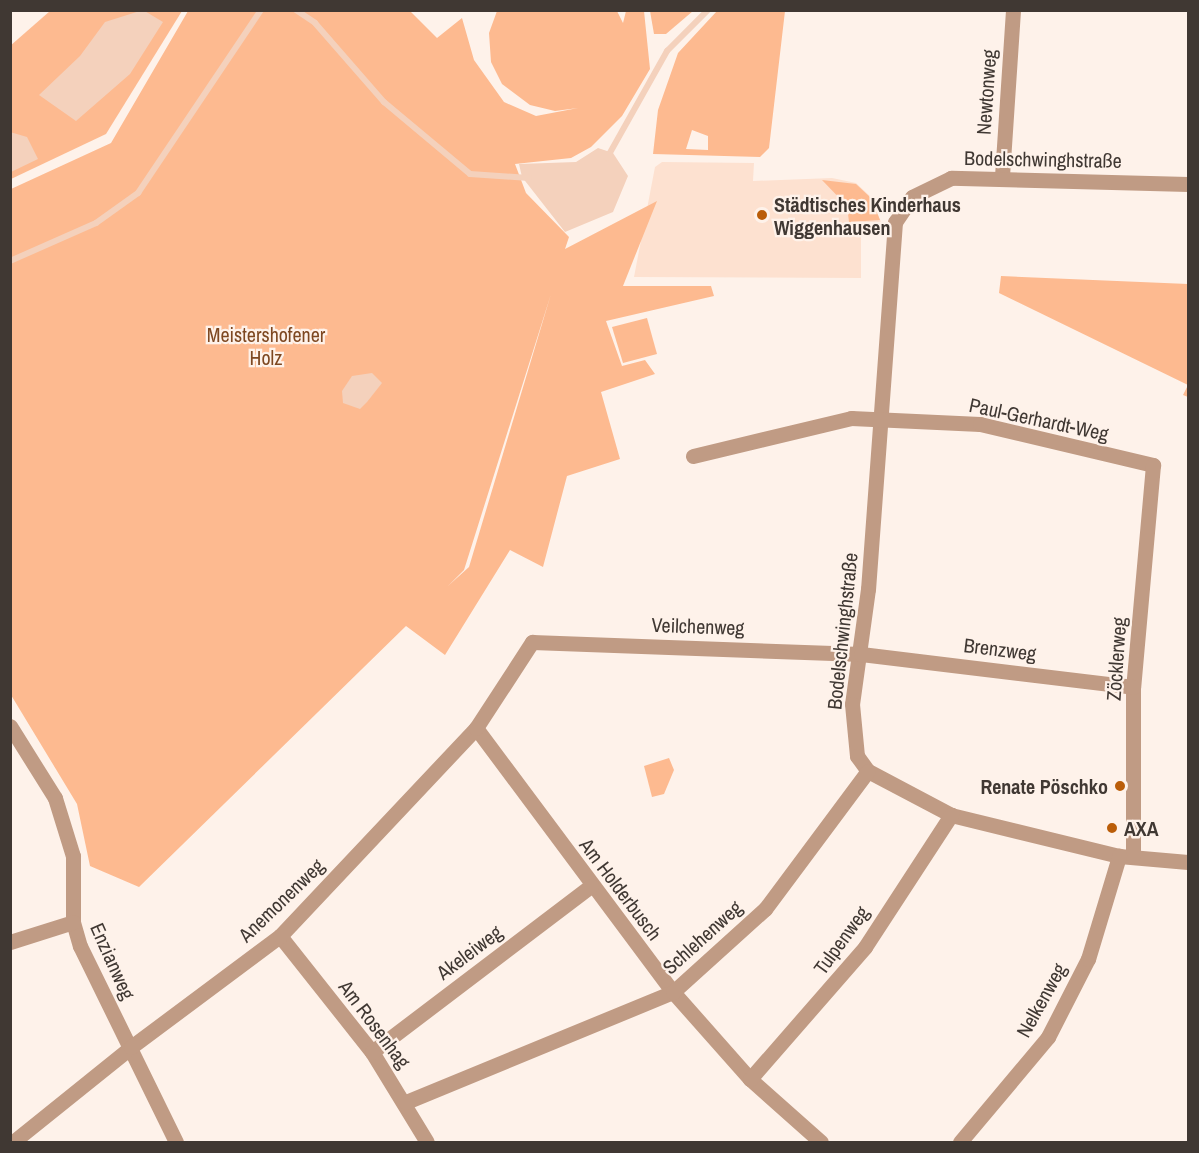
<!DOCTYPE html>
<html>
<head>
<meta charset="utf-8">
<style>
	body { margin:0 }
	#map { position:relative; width:1199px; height:1153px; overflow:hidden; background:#fef2ea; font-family:"Archivo Narrow",sans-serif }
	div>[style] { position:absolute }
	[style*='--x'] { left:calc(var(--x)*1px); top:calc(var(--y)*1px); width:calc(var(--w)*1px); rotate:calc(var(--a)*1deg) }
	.built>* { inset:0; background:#fde1d0 }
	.green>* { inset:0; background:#fdba90 }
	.water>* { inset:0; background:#f4d1bc }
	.stream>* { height:6px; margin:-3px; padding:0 3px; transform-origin:3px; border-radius:3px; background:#f4d1bc }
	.street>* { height:15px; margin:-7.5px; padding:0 7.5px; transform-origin:7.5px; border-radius:7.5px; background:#c09b84 }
	.dots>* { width:16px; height:16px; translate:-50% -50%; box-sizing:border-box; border:3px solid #fef2ea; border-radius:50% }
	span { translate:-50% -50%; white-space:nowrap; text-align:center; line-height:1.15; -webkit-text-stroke:4.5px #fef2ea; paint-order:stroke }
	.street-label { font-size:20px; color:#403833 }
	.poi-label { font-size:20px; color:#403833; font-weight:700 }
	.left { translate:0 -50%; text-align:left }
	.right { translate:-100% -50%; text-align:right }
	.park-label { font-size:20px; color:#7e4821 }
	.frame { position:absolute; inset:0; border:12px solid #403833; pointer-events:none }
</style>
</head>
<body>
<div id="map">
	<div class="built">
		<div style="clip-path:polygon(662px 162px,754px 163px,753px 181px,832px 178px,856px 183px,872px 198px,881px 222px,861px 222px,861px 278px,634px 277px,655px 167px)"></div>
	</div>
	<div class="green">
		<div style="clip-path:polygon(50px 11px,182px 11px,106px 134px,11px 179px,10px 46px)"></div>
		<div style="clip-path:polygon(evenodd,188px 11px,410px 11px,437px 38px,462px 18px,474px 60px,504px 102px,536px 116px,578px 108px,555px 111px,530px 105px,502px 84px,491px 62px,489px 33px,497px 11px,617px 11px,623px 23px,626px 11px,644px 11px,650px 69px,622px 116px,591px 147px,571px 158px,515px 164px,526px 193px,569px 237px,565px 249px,657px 201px,623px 286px,711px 286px,714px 296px,606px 321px,622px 366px,645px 360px,655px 374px,601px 392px,620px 459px,567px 476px,543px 567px,510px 550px,445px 655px,406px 626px,139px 887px,90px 866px,77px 804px,11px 695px,11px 189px,111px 143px,188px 11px,551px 294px,469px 567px,448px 586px,464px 570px,551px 294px)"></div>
		<div style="clip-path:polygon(650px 11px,650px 10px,693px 11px,666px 34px,654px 34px)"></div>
		<div style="clip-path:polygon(evenodd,717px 11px,785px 11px,769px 148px,760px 157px,653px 154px,658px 110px,678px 53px,717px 11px,692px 130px,708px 136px,708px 150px,686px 149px,692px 130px)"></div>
		<div style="clip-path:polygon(822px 180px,856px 184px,871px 198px,880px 220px,849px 222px,847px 206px)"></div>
		<div style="clip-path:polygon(1001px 276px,1188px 284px,1188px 397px,1183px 395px,1188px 385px,999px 293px)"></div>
		<div style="clip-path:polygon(647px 318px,657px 354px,623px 363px,612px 327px)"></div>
		<div style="clip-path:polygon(669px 758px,674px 770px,664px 794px,652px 797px,644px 766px)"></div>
	</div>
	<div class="water">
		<div style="clip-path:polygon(143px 10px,163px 22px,130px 74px,76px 121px,39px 95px,80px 56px,105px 22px)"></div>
		<div style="clip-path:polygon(10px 132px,27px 137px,38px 159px,11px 172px)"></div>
		<div style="clip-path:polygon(598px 148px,613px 153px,628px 176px,613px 212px,565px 232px,522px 177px,519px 164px,576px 162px)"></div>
		<div style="clip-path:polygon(372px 373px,382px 383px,367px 402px,360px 409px,343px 403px,342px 391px,352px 376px)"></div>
	</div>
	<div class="stream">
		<div style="--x:296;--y:10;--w:23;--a:34"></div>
		<div style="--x:315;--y:23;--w:105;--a:48.9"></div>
		<div style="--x:384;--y:102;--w:112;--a:39.9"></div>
		<div style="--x:470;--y:174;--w:59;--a:3.9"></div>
		<div style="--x:607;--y:158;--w:123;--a:-60.7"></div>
		<div style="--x:667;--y:51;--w:58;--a:-45"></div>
		<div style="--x:10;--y:261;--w:94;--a:-23.8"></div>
		<div style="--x:96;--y:223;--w:52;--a:-35.5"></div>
		<div style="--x:138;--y:193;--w:220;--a:-56.1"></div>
	</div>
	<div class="street">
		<div style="--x:1002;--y:176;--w:166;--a:-86.2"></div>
		<div style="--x:1188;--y:184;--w:237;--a:-178.5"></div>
		<div style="--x:951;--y:178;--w:43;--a:154"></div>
		<div style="--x:912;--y:197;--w:30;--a:124"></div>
		<div style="--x:895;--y:222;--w:368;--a:94.2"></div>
		<div style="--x:868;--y:589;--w:116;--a:97.9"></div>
		<div style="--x:852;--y:704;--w:52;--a:84.5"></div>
		<div style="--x:857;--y:756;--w:19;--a:54"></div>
		<div style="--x:868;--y:771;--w:94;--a:27.9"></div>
		<div style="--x:951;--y:815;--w:173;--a:13.7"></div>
		<div style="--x:1119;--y:856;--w:69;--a:5"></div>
		<div style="--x:693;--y:456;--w:163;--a:-13.5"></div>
		<div style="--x:851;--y:418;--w:129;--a:2.7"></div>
		<div style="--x:980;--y:424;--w:178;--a:13.3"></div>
		<div style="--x:1153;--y:465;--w:223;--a:95.1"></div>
		<div style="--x:1133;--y:687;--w:169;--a:90"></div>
		<div style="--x:10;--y:726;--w:85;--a:58"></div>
		<div style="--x:55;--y:798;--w:61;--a:72.8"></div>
		<div style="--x:73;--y:856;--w:66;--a:90"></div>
		<div style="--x:73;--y:922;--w:25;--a:74"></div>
		<div style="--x:80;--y:946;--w:218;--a:63.9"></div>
		<div style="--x:476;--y:728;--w:329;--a:53.3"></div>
		<div style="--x:673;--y:992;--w:116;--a:48.5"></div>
		<div style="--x:750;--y:1079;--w:95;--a:41.6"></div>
		<div style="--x:280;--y:936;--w:148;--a:51.6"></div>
		<div style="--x:372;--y:1052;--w:105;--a:58.6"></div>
		<div style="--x:10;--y:942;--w:66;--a:-17.6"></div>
		<div style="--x:372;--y:1052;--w:275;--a:-37.2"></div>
		<div style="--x:750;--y:1079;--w:175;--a:-48.9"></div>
		<div style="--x:865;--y:947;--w:158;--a:-56.9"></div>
		<div style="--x:406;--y:1102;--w:289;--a:-22.4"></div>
		<div style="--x:673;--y:992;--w:124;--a:-42.1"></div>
		<div style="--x:765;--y:909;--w:172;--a:-53.3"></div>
		<div style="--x:13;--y:1142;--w:151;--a:-38.8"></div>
		<div style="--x:131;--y:1047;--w:186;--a:-36.7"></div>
		<div style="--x:280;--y:936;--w:286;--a:-46.7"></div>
		<div style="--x:476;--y:728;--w:103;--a:-56.9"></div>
		<div style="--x:532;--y:642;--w:329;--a:2.1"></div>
		<div style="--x:861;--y:654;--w:274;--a:6.9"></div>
		<div style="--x:960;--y:1142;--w:137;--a:-50"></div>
		<div style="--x:1048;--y:1037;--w:88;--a:-62.9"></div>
		<div style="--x:1088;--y:959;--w:108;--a:-73.2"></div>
	</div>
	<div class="dots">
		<div style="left:762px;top:215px;background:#ba5d09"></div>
		<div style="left:1120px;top:786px;background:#ba5d09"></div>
		<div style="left:1112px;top:828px;background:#ba5d09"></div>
	</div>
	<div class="street-label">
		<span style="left:986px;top:92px;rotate:-86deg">Newtonweg</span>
		<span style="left:1043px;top:159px;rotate:1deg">Bodelschwinghstraße</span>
		<span style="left:1039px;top:419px;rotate:12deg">Paul-Gerhardt-Weg</span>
		<span style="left:698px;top:626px;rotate:2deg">Veilchenweg</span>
		<span style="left:842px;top:631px;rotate:-84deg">Bodelschwinghstraße</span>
		<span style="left:1000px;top:649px;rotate:7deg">Brenzweg</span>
		<span style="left:1116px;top:659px;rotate:-86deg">Zöcklerweg</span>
		<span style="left:621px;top:889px;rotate:53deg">Am Holderbusch</span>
		<span style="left:281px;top:900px;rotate:-44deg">Anemonenweg</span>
		<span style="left:702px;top:937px;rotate:-42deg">Schlehenweg</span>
		<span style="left:841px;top:940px;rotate:-54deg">Tulpenweg</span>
		<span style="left:469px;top:952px;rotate:-37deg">Akeleiweg</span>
		<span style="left:113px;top:961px;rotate:66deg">Enzianweg</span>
		<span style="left:1041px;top:1000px;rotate:-61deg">Nelkenweg</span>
		<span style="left:375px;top:1024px;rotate:53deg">Am Rosenhag</span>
	</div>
	<div class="poi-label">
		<span class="left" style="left:774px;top:216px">Städtisches Kinderhaus<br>Wiggenhausen</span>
		<span class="right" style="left:1108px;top:786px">Renate Pöschko</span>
		<span class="left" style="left:1124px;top:828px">AXA</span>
	</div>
	<div class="park-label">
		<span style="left:266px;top:346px">Meistershofener<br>Holz</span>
	</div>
	<div class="frame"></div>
</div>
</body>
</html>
